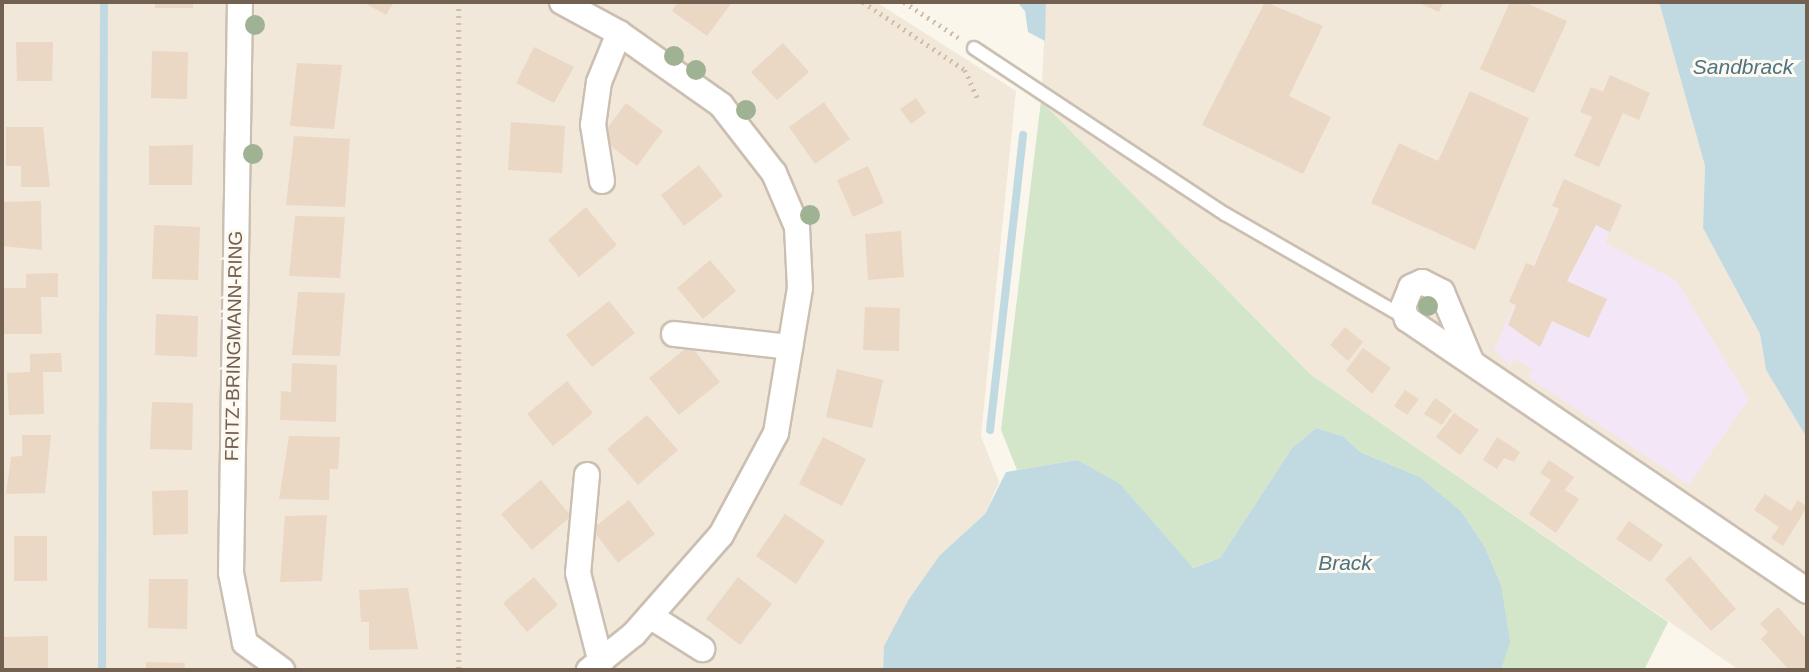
<!DOCTYPE html>
<html>
<head>
<meta charset="utf-8">
<style>
	body { margin:0 }
	#map { position:relative; width:1809px; height:672px; overflow:hidden; background:#faf6eb; font-family:Helvetica,sans-serif }
	div>[style] { position:absolute }
	[style*='--x'] { left:calc(var(--x)*1px); top:calc(var(--y)*1px); width:calc(var(--w)*1px); rotate:calc(var(--a)*1deg) }
	.residential>* { inset:0; background:#f1e8da }
	.education>* { inset:0; background:#f3e7f7 }
	.green>* { inset:0; background:#d3e6ca }
	.water>* { inset:0; background:#c1dae2 }
	.stream>* { height:8px; margin:-4px; padding:0 4px; transform-origin:4px; border-radius:4px; background:#c1dae2 }
	.building>* { inset:0; background:#ead7c4 }
	.path>* { height:4.5px; margin-top:-2.25px; transform-origin:0; background:repeating-linear-gradient(90deg,#d1bda9 0 2px,transparent 0 7px) }
	.roads { filter:drop-shadow(2px 0 #cbbfb2) drop-shadow(-2px 0 #cbbfb2) drop-shadow(0 2px #cbbfb2) drop-shadow(0 -2px #cbbfb2) }
	.lane>* { height:12px; margin:-6px; padding:0 6px; transform-origin:6px; border-radius:6px; background:#fff }
	.street>* { height:24px; margin:-12px; padding:0 12px; transform-origin:12px; border-radius:12px; background:#fff }
	.trees>* { width:20px; height:20px; margin:-10px; border-radius:50%; background:#a0b294 }
	span { translate:-50% -50%; white-space:nowrap; text-align:center; line-height:1.15; -webkit-text-stroke:6px #fdf9f1; paint-order:stroke }
	.street-label { font-size:19px; color:#726051 }
	.water-label { font-size:21px; color:#4d7482; font-style:italic }
	.frame { position:absolute; inset:0; border:4px solid #726051; pointer-events:none }
</style>
</head>
<body>
<div id="map">
	<div class="residential">
		<div style="clip-path:polygon(2px 2px,876px 2px,1016px 91px,981px 436px,999px 482px,985px 514px,940px 555px,884px 646px,883px 670px,2px 670px)"></div>
		<div style="clip-path:polygon(1046px 2px,1659px 2px,1705px 166px,1703px 228px,1760px 334px,1766px 370px,1807px 438px,1807px 670px,1739px 670px,1310px 374px,1041px 101px)"></div>
	</div>
	<div class="education">
		<div style="clip-path:polygon(1564px 179px,1622px 205px,1605px 243px,1676px 280px,1749px 399px,1689px 485px,1528px 377px,1533px 369px,1515px 359px,1510px 366px,1494px 350px,1559px 209px,1552px 206px)"></div>
	</div>
	<div class="green">
		<div style="clip-path:polygon(1041px 101px,1310px 374px,1668px 622px,1644px 670px,1501px 670px,1501px 585px,1485px 547px,1461px 511px,1420px 477px,1360px 452px,1343px 436px,1316px 428px,1292px 448px,1220px 558px,1192px 568px,1077px 460px,1017px 470px,1001px 430px)"></div>
	</div>
	<div class="water">
		<div style="clip-path:polygon(1017px 2px,1046px 2px,1045px 41px,1028px 32px,1025px 11px)"></div>
		<div style="clip-path:polygon(1659px 2px,1807px 2px,1807px 438px,1766px 370px,1760px 334px,1703px 228px,1705px 166px)"></div>
		<div style="clip-path:polygon(1316px 428px,1343px 436px,1360px 452px,1420px 477px,1461px 511px,1485px 547px,1501px 585px,1510px 642px,1501px 670px,883px 670px,884px 646px,909px 599px,940px 555px,985px 514px,1006px 472px,1077px 460px,1120px 484px,1193px 568px,1220px 558px,1292px 448px)"></div>
	</div>
	<div class="stream">
		<div style="--x:990;--y:430;--w:297;--a:-83.6"></div>
		<div style="--x:102;--y:670;--w:668;--a:-89.83"></div>
	</div>
	<div class="building">
		<div style="clip-path:polygon(155px 2px,193px 2px,193px 8px,155px 8px)"></div>
		<div style="clip-path:polygon(363px 2px,394px 2px,386px 15px)"></div>
		<div style="clip-path:polygon(678px 2px,727px 2px,730px 5px,707px 36px,672px 11px)"></div>
		<div style="clip-path:polygon(1265px 2px,1323px 26px,1289px 96px,1331px 117px,1303px 174px,1202px 125px)"></div>
		<div style="clip-path:polygon(1417px 2px,1444px 2px,1439px 12px)"></div>
		<div style="clip-path:polygon(1510px 2px,1524px 2px,1567px 21px,1534px 93px,1480px 69px)"></div>
		<div style="clip-path:polygon(16px 42px,53px 42px,52px 81px,17px 81px)"></div>
		<div style="clip-path:polygon(783px 43px,809px 72px,777px 100px,751px 72px)"></div>
		<div style="clip-path:polygon(534px 47px,574px 67px,554px 103px,516px 83px)"></div>
		<div style="clip-path:polygon(152px 51px,188px 52px,187px 99px,151px 98px)"></div>
		<div style="clip-path:polygon(297px 63px,342px 65px,334px 129px,290px 126px)"></div>
		<div style="clip-path:polygon(1610px 75px,1650px 93px,1639px 120px,1623px 113px,1599px 167px,1574px 156px,1592px 117px,1580px 112px,1591px 87px,1603px 92px)"></div>
		<div style="clip-path:polygon(1470px 91px,1529px 118px,1475px 250px,1371px 203px,1399px 143px,1438px 161px)"></div>
		<div style="clip-path:polygon(916px 98px,926px 113px,911px 124px,900px 109px)"></div>
		<div style="clip-path:polygon(824px 102px,850px 139px,815px 164px,789px 127px)"></div>
		<div style="clip-path:polygon(626px 103px,663px 131px,637px 166px,600px 138px)"></div>
		<div style="clip-path:polygon(511px 122px,565px 126px,562px 173px,508px 170px)"></div>
		<div style="clip-path:polygon(6px 127px,43px 127px,50px 187px,21px 187px,21px 166px,6px 166px)"></div>
		<div style="clip-path:polygon(294px 136px,350px 139px,345px 207px,286px 205px)"></div>
		<div style="clip-path:polygon(193px 145px,192px 185px,149px 185px,149px 146px)"></div>
		<div style="clip-path:polygon(699px 165px,723px 196px,684px 226px,661px 195px)"></div>
		<div style="clip-path:polygon(868px 166px,884px 203px,853px 217px,837px 180px)"></div>
		<div style="clip-path:polygon(1564px 179px,1622px 205px,1610px 232px,1596px 225px,1567px 281px,1607px 299px,1589px 338px,1552px 321px,1540px 347px,1508px 325px,1516px 305px,1509px 302px,1526px 263px,1534px 266px,1559px 209px,1552px 206px)"></div>
		<div style="clip-path:polygon(41px 201px,42px 250px,2px 246px,2px 202px)"></div>
		<div style="clip-path:polygon(586px 207px,617px 245px,579px 277px,548px 240px)"></div>
		<div style="clip-path:polygon(295px 216px,345px 217px,340px 278px,289px 276px)"></div>
		<div style="clip-path:polygon(154px 225px,200px 227px,198px 280px,152px 279px)"></div>
		<div style="clip-path:polygon(901px 231px,904px 277px,868px 280px,865px 234px)"></div>
		<div style="clip-path:polygon(710px 260px,736px 291px,703px 319px,677px 288px)"></div>
		<div style="clip-path:polygon(58px 273px,58px 297px,41px 297px,42px 334px,2px 334px,2px 288px,26px 288px,26px 274px)"></div>
		<div style="clip-path:polygon(298px 292px,345px 293px,340px 356px,292px 355px)"></div>
		<div style="clip-path:polygon(609px 301px,635px 333px,592px 367px,566px 335px)"></div>
		<div style="clip-path:polygon(865px 307px,900px 308px,899px 351px,863px 350px)"></div>
		<div style="clip-path:polygon(156px 314px,198px 316px,197px 357px,155px 355px)"></div>
		<div style="clip-path:polygon(1345px 327px,1363px 342px,1348px 361px,1330px 345px)"></div>
		<div style="clip-path:polygon(690px 345px,720px 382px,679px 415px,649px 378px)"></div>
		<div style="clip-path:polygon(1363px 348px,1391px 368px,1372px 394px,1346px 370px)"></div>
		<div style="clip-path:polygon(61px 353px,62px 372px,43px 372px,44px 414px,9px 415px,7px 373px,30px 372px,30px 354px)"></div>
		<div style="clip-path:polygon(292px 363px,337px 365px,336px 422px,280px 420px,281px 391px,291px 392px)"></div>
		<div style="clip-path:polygon(837px 369px,883px 380px,872px 428px,826px 417px)"></div>
		<div style="clip-path:polygon(567px 381px,593px 413px,553px 446px,527px 414px)"></div>
		<div style="clip-path:polygon(1405px 390px,1419px 399px,1407px 415px,1394px 406px)"></div>
		<div style="clip-path:polygon(1435px 398px,1452px 410px,1442px 425px,1424px 414px)"></div>
		<div style="clip-path:polygon(152px 402px,193px 403px,192px 450px,150px 449px)"></div>
		<div style="clip-path:polygon(1454px 413px,1479px 430px,1460px 455px,1436px 437px)"></div>
		<div style="clip-path:polygon(647px 415px,678px 450px,638px 485px,607px 449px)"></div>
		<div style="clip-path:polygon(22px 435px,51px 435px,45px 493px,6px 494px,11px 457px,22px 456px)"></div>
		<div style="clip-path:polygon(289px 436px,340px 437px,338px 469px,330px 469px,329px 500px,279px 499px)"></div>
		<div style="clip-path:polygon(823px 437px,866px 459px,842px 506px,799px 484px)"></div>
		<div style="clip-path:polygon(1497px 437px,1520px 452px,1514px 462px,1504px 458px,1497px 469px,1483px 460px)"></div>
		<div style="clip-path:polygon(1549px 460px,1574px 477px,1565px 490px,1579px 499px,1556px 533px,1529px 514px,1551px 480px,1540px 473px)"></div>
		<div style="clip-path:polygon(541px 480px,571px 516px,532px 550px,501px 514px)"></div>
		<div style="clip-path:polygon(188px 490px,188px 534px,153px 535px,152px 491px)"></div>
		<div style="clip-path:polygon(1765px 494px,1791px 511px,1798px 500px,1807px 507px,1783px 546px,1771px 538px,1779px 527px,1754px 510px)"></div>
		<div style="clip-path:polygon(629px 500px,655px 534px,618px 563px,592px 529px)"></div>
		<div style="clip-path:polygon(785px 514px,825px 541px,796px 584px,756px 556px)"></div>
		<div style="clip-path:polygon(327px 515px,322px 581px,280px 582px,285px 516px)"></div>
		<div style="clip-path:polygon(1629px 521px,1663px 545px,1650px 562px,1616px 539px)"></div>
		<div style="clip-path:polygon(14px 536px,47px 536px,47px 581px,14px 581px)"></div>
		<div style="clip-path:polygon(1690px 556px,1736px 609px,1711px 631px,1665px 579px)"></div>
		<div style="clip-path:polygon(534px 577px,558px 605px,527px 632px,503px 603px)"></div>
		<div style="clip-path:polygon(738px 577px,772px 604px,740px 645px,706px 619px)"></div>
		<div style="clip-path:polygon(149px 579px,188px 579px,187px 629px,148px 628px)"></div>
		<div style="clip-path:polygon(408px 588px,418px 649px,369px 650px,369px 622px,361px 622px,359px 590px)"></div>
		<div style="clip-path:polygon(1778px 607px,1807px 640px,1807px 670px,1789px 670px,1761px 639px,1768px 632px,1760px 624px)"></div>
		<div style="clip-path:polygon(48px 636px,48px 669px,2px 670px,2px 637px)"></div>
		<div style="clip-path:polygon(146px 662px,185px 663px,184px 670px,146px 670px)"></div>
	</div>
	<div class="path">
		<div style="--x:459;--y:2;--w:668;--a:90"></div>
		<div style="--x:863;--y:2;--w:123;--a:33.7"></div>
		<div style="--x:965;--y:70;--w:34;--a:66"></div>
		<div style="--x:904;--y:2;--w:66;--a:33.2"></div>
	</div>
	<div class="roads">
		<div class="lane">
			<div style="--x:974;--y:48;--w:301;--a:33.5"></div>
			<div style="--x:1225;--y:214;--w:207;--a:29.9"></div>
		</div>
		<div class="street">
			<div style="--x:240;--y:2;--w:571;--a:90.9"></div>
			<div style="--x:231;--y:573;--w:71;--a:78.7"></div>
			<div style="--x:245;--y:643;--w:46;--a:36.1"></div>
			<div style="--x:562;--y:2;--w:65;--a:28.5"></div>
			<div style="--x:619;--y:33;--w:125;--a:35.2"></div>
			<div style="--x:721;--y:105;--w:86;--a:52.1"></div>
			<div style="--x:774;--y:173;--w:59;--a:66.9"></div>
			<div style="--x:797;--y:227;--w:61;--a:87.2"></div>
			<div style="--x:800;--y:288;--w:147;--a:99.4"></div>
			<div style="--x:776;--y:433;--w:116;--a:118.3"></div>
			<div style="--x:721;--y:535;--w:132;--a:131.3"></div>
			<div style="--x:634;--y:634;--w:58;--a:141.3"></div>
			<div style="--x:602;--y:181;--w:57;--a:-99.1"></div>
			<div style="--x:593;--y:125;--w:43;--a:-82.1"></div>
			<div style="--x:599;--y:82;--w:53;--a:-67.8"></div>
			<div style="--x:674;--y:334;--w:117;--a:6.4"></div>
			<div style="--x:1471;--y:361;--w:75;--a:-112.8"></div>
			<div style="--x:1442;--y:292;--w:22;--a:-153"></div>
			<div style="--x:1422;--y:282;--w:12;--a:156"></div>
			<div style="--x:1411;--y:287;--w:22;--a:112"></div>
			<div style="--x:1403;--y:307;--w:13;--a:72"></div>
			<div style="--x:1407;--y:319;--w:484;--a:34.2"></div>
			<div style="--x:587;--y:475;--w:98;--a:95.2"></div>
			<div style="--x:578;--y:573;--w:93;--a:75.7"></div>
			<div style="--x:650;--y:616;--w:62;--a:32.4"></div>
		</div>
	</div>
	<div class="trees">
		<div style="left:255px;top:25px"></div>
		<div style="left:674px;top:56px"></div>
		<div style="left:696px;top:70px"></div>
		<div style="left:746px;top:110px"></div>
		<div style="left:253px;top:154px"></div>
		<div style="left:810px;top:215px"></div>
		<div style="left:1428px;top:306px"></div>
	</div>
	<div class="street-label">
		<span style="left:234px;top:346px;rotate:-89deg">FRITZ-BRINGMANN-RING</span>
	</div>
	<div class="water-label">
		<span style="left:1743px;top:67px">Sandbrack</span>
		<span style="left:1345px;top:563px">Brack</span>
	</div>
	<div class="frame"></div>
</div>
</body>
</html>
